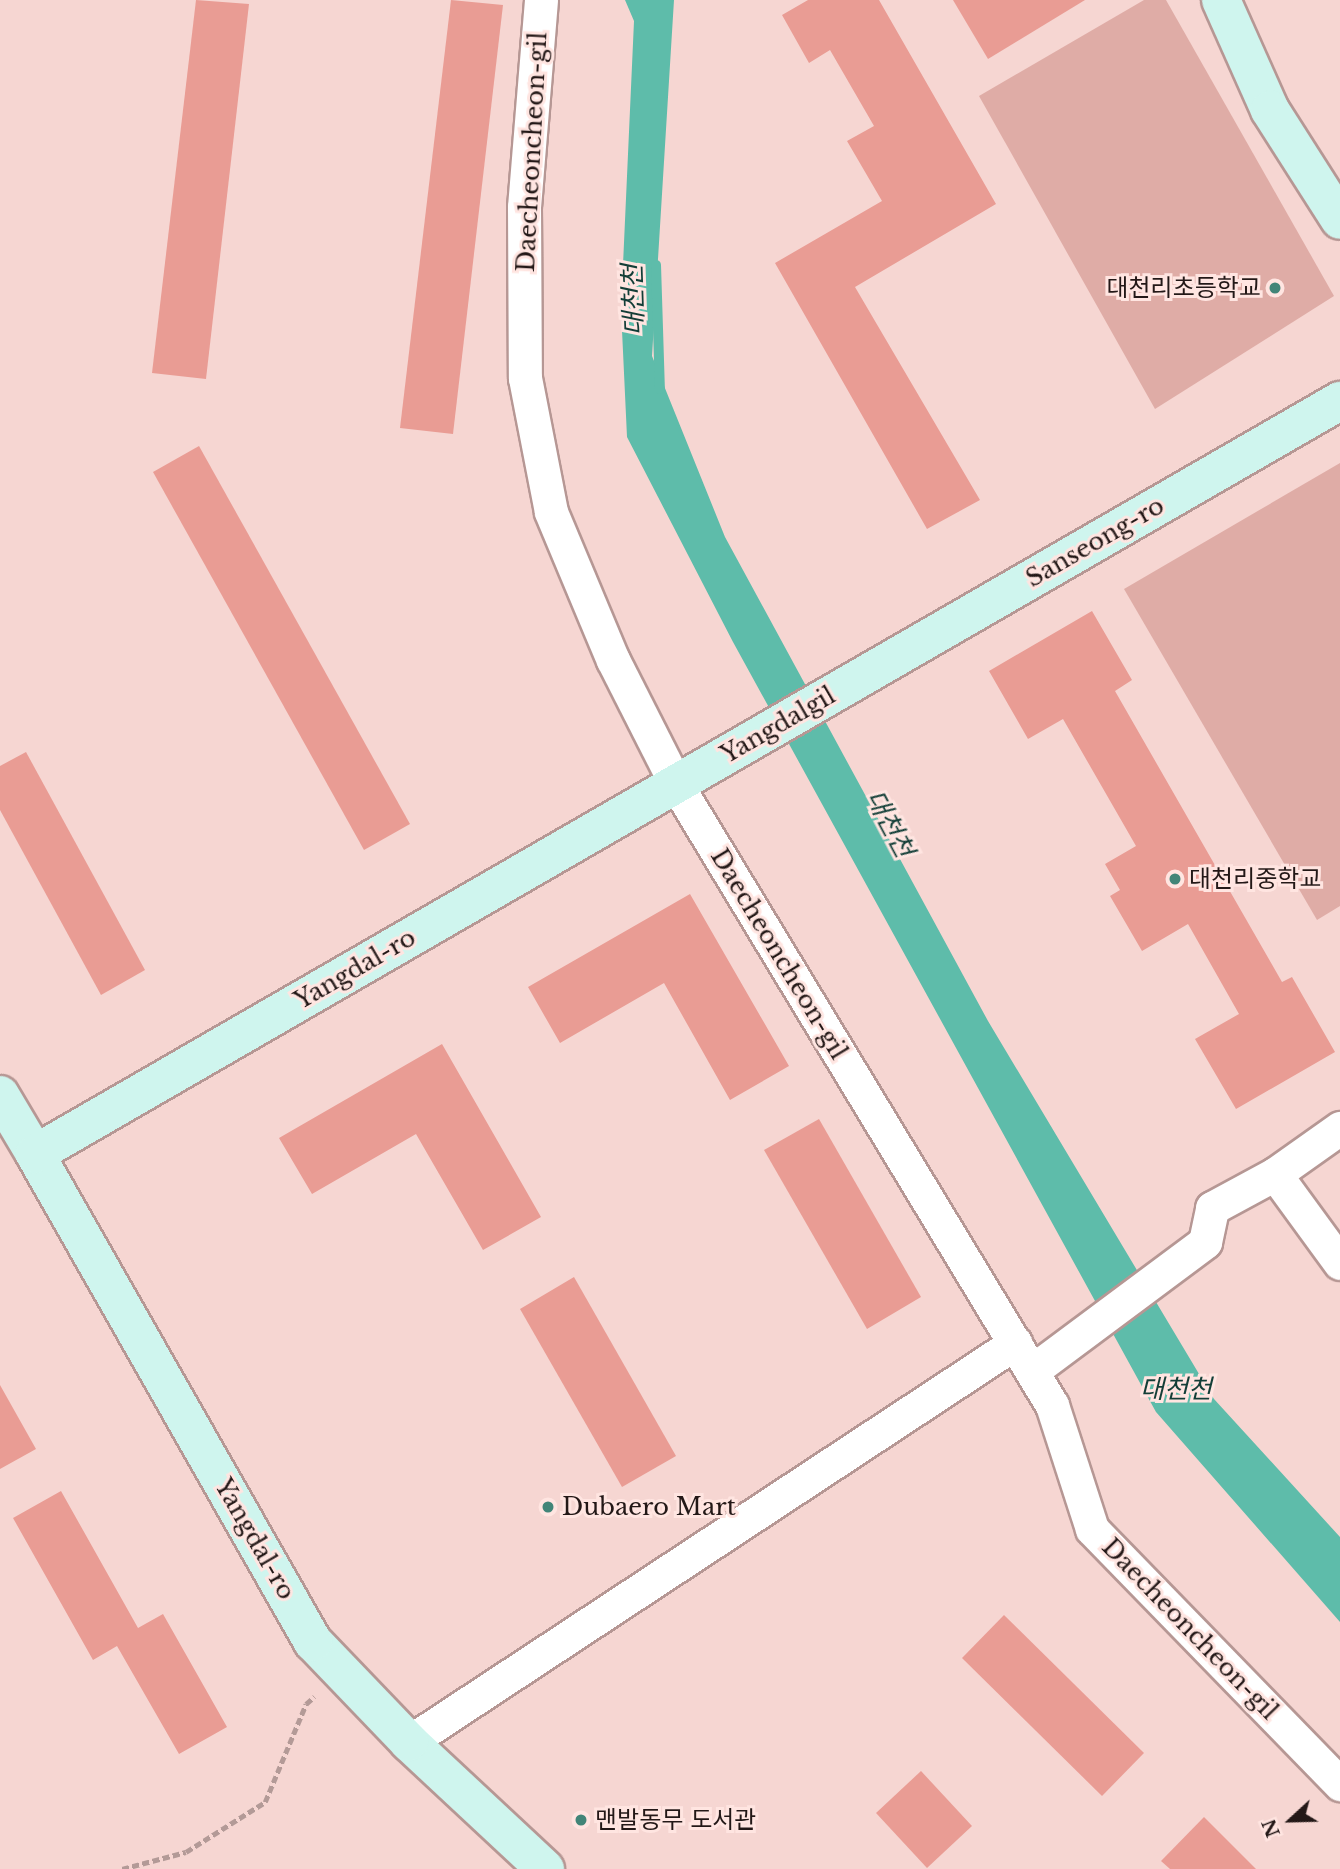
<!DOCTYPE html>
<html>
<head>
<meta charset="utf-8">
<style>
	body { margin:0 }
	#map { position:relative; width:1340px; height:1869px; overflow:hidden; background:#f6d6d2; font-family:"Libre Baskerville","Noto Sans KR",serif }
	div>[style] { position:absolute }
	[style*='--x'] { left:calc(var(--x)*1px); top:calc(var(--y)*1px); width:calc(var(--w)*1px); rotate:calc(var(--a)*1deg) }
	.green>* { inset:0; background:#dfaca6 }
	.water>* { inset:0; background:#5ebcaa }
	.stream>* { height:10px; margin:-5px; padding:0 5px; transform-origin:5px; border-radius:5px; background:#5ebcaa }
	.building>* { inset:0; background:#e99c94 }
	.path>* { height:4.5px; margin-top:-2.25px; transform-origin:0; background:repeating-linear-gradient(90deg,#b39a97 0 7px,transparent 0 10.5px) }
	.roads { filter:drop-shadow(2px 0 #b69794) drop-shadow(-2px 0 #b69794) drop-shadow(0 2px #b69794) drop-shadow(0 -2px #b69794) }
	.street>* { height:33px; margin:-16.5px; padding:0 16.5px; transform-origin:16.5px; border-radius:16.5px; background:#fff }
	.secondary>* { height:38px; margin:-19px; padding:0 19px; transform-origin:19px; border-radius:19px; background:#cff5ee }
	.dots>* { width:19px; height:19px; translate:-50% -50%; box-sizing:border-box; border:4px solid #ffe5e1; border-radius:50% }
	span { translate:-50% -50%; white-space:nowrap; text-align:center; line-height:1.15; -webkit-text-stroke:6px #ffe5e1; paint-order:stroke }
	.street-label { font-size:24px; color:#231817 }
	.poi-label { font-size:24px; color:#231817 }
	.right { translate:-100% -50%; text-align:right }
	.left { translate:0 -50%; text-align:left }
	.water-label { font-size:26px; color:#133e37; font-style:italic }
	.north { position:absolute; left:1256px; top:1785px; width:70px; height:70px; -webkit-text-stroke:5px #ffe5e1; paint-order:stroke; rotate:248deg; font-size:19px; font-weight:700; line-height:28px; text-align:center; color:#231817 }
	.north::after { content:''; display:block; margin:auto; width:24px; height:32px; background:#231817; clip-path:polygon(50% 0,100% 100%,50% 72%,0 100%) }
</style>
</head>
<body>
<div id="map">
	<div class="green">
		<div style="clip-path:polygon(1144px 0,1166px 0,1334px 296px,1155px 409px,979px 96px)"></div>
		<div style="clip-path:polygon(1340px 463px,1340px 906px,1317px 920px,1124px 589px)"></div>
	</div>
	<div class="water">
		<div style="clip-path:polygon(625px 0,674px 0,652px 356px,725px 537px,988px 1021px,1214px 1399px,1340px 1537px,1340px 1622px,1156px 1412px,733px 642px,627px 437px,621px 309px,634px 21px)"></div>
	</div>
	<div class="stream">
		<div style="--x:656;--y:265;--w:124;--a:88.2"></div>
	</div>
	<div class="building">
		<div style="clip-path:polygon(196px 0,249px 4px,206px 379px,152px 373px)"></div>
		<div style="clip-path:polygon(451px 0,503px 5px,453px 434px,400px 428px)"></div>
		<div style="clip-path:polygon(808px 0,879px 0,996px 204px,855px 287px,980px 500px,927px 529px,775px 263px,882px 201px,847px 141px,874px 126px,830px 50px,809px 63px,782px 15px)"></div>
		<div style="clip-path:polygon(953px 0,1085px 0,988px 59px)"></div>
		<div style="clip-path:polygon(199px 446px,410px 824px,364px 850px,153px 472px)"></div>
		<div style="clip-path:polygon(1092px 611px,1132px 680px,1115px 691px,1282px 982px,1292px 977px,1335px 1052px,1236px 1109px,1195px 1039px,1239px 1014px,1188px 924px,1142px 951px,1110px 896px,1120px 890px,1105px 864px,1136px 846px,1063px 719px,1028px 739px,989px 671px)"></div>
		<div style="clip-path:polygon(26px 752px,145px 970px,101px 995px,0 810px,0 766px)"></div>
		<div style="clip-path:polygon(690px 894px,789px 1066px,730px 1100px,664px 983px,560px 1043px,528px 987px)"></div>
		<div style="clip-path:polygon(442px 1044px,541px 1217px,483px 1250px,416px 1134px,312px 1194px,279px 1138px)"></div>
		<div style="clip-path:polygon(819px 1119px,921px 1297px,867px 1329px,764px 1150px)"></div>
		<div style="clip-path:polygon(574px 1277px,676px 1456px,622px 1487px,520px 1309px)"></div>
		<div style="clip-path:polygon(0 1385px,36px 1449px,0 1469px)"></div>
		<div style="clip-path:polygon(61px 1491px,138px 1628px,163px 1614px,227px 1727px,179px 1754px,117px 1646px,93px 1660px,13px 1518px)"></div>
		<div style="clip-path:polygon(1004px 1615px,1144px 1753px,1102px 1796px,962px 1658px)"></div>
		<div style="clip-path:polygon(921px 1771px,972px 1826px,927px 1868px,876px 1813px)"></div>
		<div style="clip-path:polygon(1204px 1817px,1256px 1869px,1170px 1869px,1161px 1861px)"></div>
	</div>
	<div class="path">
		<div style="--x:122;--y:1869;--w:66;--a:-14.9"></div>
		<div style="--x:186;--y:1852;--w:93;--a:-32.3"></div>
		<div style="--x:265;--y:1802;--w:106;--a:-67.3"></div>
		<div style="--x:306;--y:1704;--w:11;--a:-41"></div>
	</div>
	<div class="roads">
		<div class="street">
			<div style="--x:541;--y:0;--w:208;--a:94.7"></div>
			<div style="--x:524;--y:207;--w:171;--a:89.7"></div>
			<div style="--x:525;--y:378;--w:136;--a:79"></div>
			<div style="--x:551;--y:512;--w:160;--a:67.3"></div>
			<div style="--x:613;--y:660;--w:139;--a:63.1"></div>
			<div style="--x:676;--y:784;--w:726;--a:58.81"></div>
			<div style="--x:1052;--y:1405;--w:130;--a:72.1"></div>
			<div style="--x:1092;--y:1529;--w:356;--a:45.8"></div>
			<div style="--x:1275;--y:1174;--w:110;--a:53.9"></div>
			<div style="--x:1032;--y:1371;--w:216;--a:-36.7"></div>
			<div style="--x:1205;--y:1242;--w:35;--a:-78"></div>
			<div style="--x:1212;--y:1208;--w:72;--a:-28.4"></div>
			<div style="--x:1275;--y:1174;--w:80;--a:-35.3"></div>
			<div style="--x:409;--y:1742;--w:726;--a:-33.36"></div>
		</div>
		<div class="secondary">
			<div style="--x:1221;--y:0;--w:120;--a:66"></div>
			<div style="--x:1270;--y:110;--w:130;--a:57.5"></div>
			<div style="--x:0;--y:1095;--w:69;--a:59.3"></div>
			<div style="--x:545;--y:1869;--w:186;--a:-137"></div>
			<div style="--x:409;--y:1742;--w:139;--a:-133.8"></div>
			<div style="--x:313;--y:1642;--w:562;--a:-119.67"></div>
			<div style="--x:35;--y:1154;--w:1507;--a:-29.99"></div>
		</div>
	</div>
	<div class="dots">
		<div style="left:1275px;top:288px;background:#428578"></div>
		<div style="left:1175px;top:879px;background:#428578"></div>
		<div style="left:548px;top:1507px;background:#428578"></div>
		<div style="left:581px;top:1820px;background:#428578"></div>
	</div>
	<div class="street-label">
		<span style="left:532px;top:152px;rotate:-87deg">Daecheoncheon-gil</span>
		<span style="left:1095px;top:542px;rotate:-30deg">Sanseong-ro</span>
		<span style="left:778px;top:725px;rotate:-30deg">Yangdalgil</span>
		<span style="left:779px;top:954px;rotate:59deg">Daecheoncheon-gil</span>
		<span style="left:355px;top:969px;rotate:-30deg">Yangdal-ro</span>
		<span style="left:255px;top:1539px;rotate:60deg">Yangdal-ro</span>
		<span style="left:1190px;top:1629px;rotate:46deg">Daecheoncheon-gil</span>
	</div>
	<div class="poi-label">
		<span class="right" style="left:1261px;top:288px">대천리초등학교</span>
		<span class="left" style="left:1189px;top:879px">대천리중학교</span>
		<span class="left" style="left:562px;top:1507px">Dubaero Mart</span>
		<span class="left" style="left:595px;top:1820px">맨발동무 도서관</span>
	</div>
	<div class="water-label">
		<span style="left:634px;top:300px;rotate:-92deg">대천천</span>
		<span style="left:889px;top:824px;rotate:62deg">대천천</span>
		<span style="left:1176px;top:1390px">대천천</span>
	</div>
	<div class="north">N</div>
</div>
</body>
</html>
